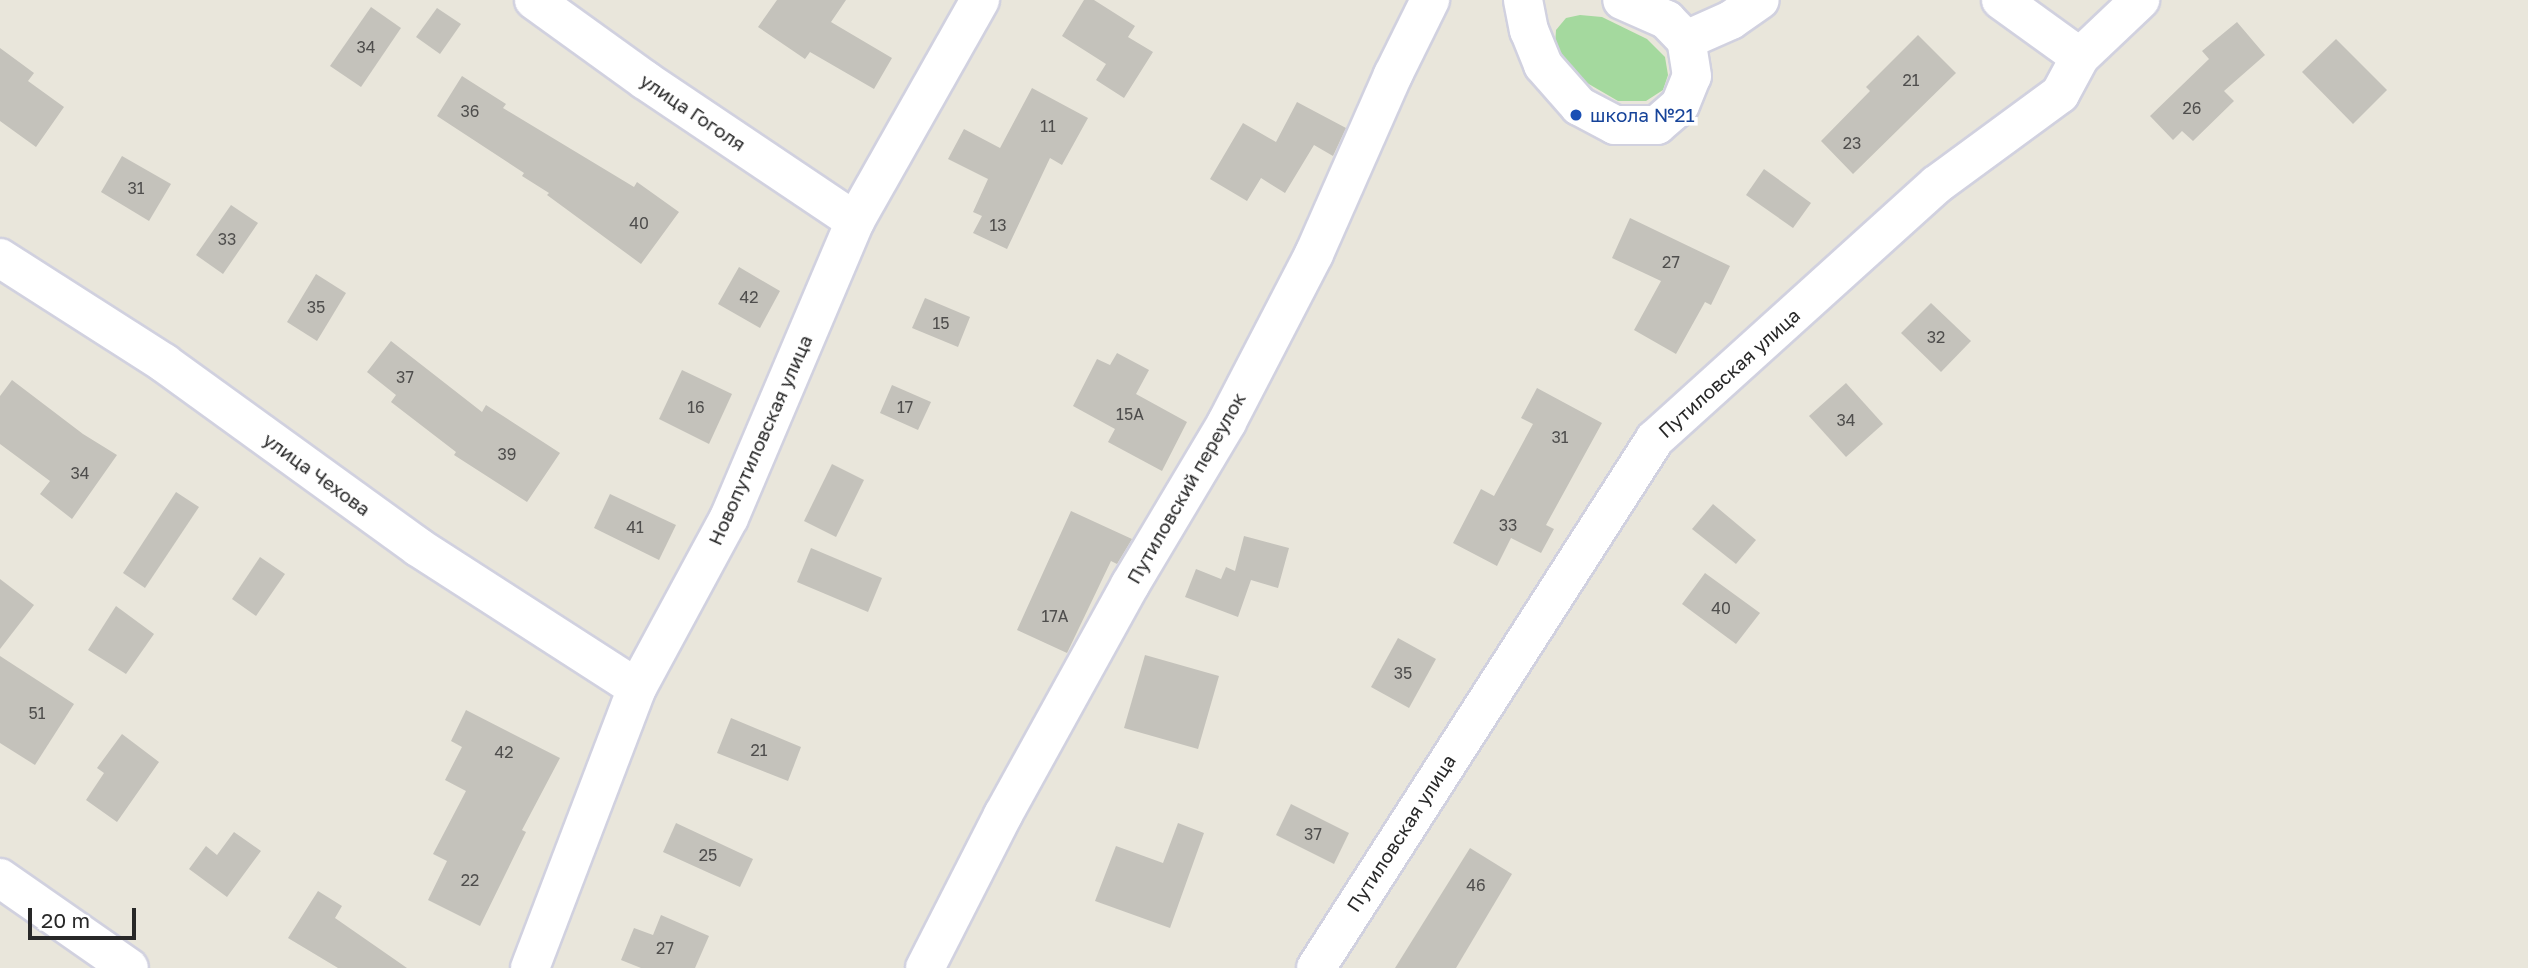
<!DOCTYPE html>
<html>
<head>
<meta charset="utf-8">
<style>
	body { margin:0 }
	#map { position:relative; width:2528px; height:968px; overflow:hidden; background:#e9e6db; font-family:"Golos Text",sans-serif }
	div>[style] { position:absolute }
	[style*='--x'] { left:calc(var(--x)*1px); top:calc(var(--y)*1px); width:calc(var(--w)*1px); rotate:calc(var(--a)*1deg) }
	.green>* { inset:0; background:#a4d99e }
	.building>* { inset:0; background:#c4c2bb }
	.roads { filter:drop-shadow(2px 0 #d1d1df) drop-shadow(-2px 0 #d1d1df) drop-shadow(0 2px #d1d1df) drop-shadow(0 -2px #d1d1df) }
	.minor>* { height:38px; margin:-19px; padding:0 19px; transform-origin:19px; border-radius:19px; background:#fff }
	.dots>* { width:19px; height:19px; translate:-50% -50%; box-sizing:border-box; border:4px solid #fff; border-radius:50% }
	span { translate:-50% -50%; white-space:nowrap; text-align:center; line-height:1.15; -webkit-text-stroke:7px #fff; paint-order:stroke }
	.number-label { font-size:16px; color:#4f4e4d }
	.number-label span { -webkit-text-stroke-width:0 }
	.street-label { font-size:19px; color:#282828 }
	.transit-label { font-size:19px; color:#164399 }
	.left { translate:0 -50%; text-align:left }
	.scale { position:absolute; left:28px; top:908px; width:108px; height:32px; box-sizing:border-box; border:4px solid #282828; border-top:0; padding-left:9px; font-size:21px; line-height:24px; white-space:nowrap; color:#282828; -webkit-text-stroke:5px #fff; paint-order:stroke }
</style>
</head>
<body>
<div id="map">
	<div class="green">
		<div style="clip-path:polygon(1580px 15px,1602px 17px,1647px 39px,1665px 57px,1668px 75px,1663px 90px,1646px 101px,1618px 101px,1587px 83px,1561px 60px,1555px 46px,1556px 30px,1566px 18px)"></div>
	</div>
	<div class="building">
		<div style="clip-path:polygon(777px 0,846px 0,831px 22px,892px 58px,874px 89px,810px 52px,805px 59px,758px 27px)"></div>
		<div style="clip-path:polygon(1084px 0,1094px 0,1135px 26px,1128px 37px,1153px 52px,1124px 98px,1096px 80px,1106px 64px,1062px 36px)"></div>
		<div style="clip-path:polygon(371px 7px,401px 28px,361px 87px,330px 66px)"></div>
		<div style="clip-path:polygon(437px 8px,461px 24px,440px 54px,416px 37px)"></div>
		<div style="clip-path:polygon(2237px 22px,2265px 55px,2224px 91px,2234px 101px,2193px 141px,2182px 131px,2173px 140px,2150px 116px,2209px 59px,2202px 51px)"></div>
		<div style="clip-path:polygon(1918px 35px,1956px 73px,1853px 174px,1821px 141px,1870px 91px,1866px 87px)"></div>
		<div style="clip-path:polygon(2336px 39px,2387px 90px,2353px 124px,2302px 72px)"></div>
		<div style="clip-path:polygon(0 48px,34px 73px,28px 81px,64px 107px,36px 147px,0 121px)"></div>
		<div style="clip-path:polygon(462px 76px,506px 104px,503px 108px,634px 187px,637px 182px,679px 212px,641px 264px,547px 195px,549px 193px,522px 176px,524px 173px,437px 116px)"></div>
		<div style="clip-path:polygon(1032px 88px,1088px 118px,1062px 165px,1050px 158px,1007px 249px,973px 233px,982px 216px,973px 212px,988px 179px,948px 159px,964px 129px,1000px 148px)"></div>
		<div style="clip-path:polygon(1297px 102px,1346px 128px,1333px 156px,1314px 145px,1285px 193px,1261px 178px,1247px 201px,1210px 179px,1243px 123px,1276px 142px)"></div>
		<div style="clip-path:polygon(122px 156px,171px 184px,149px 221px,101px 192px)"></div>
		<div style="clip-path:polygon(1764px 169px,1811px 203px,1793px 228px,1746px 195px)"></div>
		<div style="clip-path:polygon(231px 205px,258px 223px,223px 274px,196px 255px)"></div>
		<div style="clip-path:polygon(1630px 218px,1730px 266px,1711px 305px,1705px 302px,1676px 354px,1634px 330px,1661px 281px,1612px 258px)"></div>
		<div style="clip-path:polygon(739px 267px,780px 291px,760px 328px,718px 304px)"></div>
		<div style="clip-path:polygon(316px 274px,346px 293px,317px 341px,287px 322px)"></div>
		<div style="clip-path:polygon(925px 298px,970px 317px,958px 347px,912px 328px)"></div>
		<div style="clip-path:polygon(1931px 303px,1971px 341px,1941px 372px,1901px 333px)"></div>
		<div style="clip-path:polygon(391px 341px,482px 412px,486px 405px,560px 453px,527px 502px,454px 455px,456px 452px,391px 402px,396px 395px,367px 372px)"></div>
		<div style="clip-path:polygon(1117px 353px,1149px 370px,1136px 394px,1187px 422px,1162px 471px,1108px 442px,1115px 429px,1073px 406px,1097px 359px,1110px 365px)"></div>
		<div style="clip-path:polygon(682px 370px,732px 394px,709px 444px,659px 419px)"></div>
		<div style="clip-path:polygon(12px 380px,83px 434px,117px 455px,72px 519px,40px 494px,50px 481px,0 444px,0 396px)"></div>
		<div style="clip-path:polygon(1846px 383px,1883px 424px,1846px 457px,1809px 416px)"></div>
		<div style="clip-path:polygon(892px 385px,931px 402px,918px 430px,880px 413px)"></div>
		<div style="clip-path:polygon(1537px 388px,1602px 423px,1546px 525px,1554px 529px,1541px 553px,1511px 538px,1497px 566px,1453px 543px,1481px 489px,1494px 496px,1533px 424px,1521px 418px)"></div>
		<div style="clip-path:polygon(832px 464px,864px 480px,836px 537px,804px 521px)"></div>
		<div style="clip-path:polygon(176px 492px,199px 507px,145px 588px,123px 573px)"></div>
		<div style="clip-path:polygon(610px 494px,676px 525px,659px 560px,594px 528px)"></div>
		<div style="clip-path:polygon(1713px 504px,1756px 540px,1736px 564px,1692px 529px)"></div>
		<div style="clip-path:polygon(1071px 511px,1132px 539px,1117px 564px,1111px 561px,1067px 653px,1017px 630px)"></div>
		<div style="clip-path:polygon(1244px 536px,1289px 548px,1278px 588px,1251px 580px,1238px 617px,1185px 597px,1196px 569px,1221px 579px,1226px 567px,1235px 571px)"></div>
		<div style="clip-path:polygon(811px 548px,882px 578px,868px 612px,797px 582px)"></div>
		<div style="clip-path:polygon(260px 557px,285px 574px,256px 616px,232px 599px)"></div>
		<div style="clip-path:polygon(1705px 573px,1760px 613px,1736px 644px,1682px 604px)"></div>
		<div style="clip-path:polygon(0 579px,34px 605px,0 649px)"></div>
		<div style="clip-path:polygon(116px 606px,154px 634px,126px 674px,88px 650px)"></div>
		<div style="clip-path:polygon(1398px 638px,1436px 659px,1409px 708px,1371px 687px)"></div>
		<div style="clip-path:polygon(1145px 655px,1219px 676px,1198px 749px,1124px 728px)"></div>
		<div style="clip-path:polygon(0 656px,74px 704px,35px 765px,0 743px)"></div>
		<div style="clip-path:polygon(466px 710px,560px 758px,522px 830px,526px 832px,480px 926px,428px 900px,447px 861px,433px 854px,466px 791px,445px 780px,462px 747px,451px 741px)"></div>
		<div style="clip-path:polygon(731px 718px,801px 747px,788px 781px,717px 753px)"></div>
		<div style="clip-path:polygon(122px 734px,159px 762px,117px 822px,86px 800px,104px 773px,97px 768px)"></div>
		<div style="clip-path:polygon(1291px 804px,1349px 833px,1334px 864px,1276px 835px)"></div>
		<div style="clip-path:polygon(676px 823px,753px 859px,740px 887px,663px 852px)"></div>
		<div style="clip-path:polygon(1178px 823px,1204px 833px,1170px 928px,1095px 901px,1116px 846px,1163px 863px)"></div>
		<div style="clip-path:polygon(234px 832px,261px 851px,227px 897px,189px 869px,206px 846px,217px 855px)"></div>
		<div style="clip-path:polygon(1470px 848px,1512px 874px,1456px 968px,1395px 968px)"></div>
		<div style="clip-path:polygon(318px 891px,342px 906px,335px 918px,407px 968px,338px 968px,288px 938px)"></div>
		<div style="clip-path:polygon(661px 915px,709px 936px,695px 968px,641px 968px,621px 960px,634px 928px,653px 935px)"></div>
	</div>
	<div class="roads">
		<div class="minor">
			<div style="--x:534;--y:0;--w:137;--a:35.8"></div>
			<div style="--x:645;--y:80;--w:253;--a:33.9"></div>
			<div style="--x:1523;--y:0;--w:31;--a:79"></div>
			<div style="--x:1529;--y:30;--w:38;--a:68"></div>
			<div style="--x:1543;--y:65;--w:55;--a:48.7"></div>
			<div style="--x:1579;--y:106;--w:41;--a:27.8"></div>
			<div style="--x:1615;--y:125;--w:42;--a:0"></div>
			<div style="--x:1657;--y:125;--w:30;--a:-41"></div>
			<div style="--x:1680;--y:105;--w:31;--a:-68"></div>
			<div style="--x:1692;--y:76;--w:36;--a:-99"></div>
			<div style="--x:1686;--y:40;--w:28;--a:-134"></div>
			<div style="--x:1667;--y:20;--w:49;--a:-156"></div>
			<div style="--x:2001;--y:0;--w:97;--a:35.8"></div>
			<div style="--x:1686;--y:40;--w:49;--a:-24"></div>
			<div style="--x:1731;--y:20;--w:35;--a:-35"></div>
			<div style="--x:0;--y:258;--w:195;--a:32.6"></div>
			<div style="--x:164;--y:363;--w:314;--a:35.9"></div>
			<div style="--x:418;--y:547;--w:260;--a:32.8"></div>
			<div style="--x:0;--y:878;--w:157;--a:34.9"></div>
			<div style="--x:530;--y:968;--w:300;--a:-69.1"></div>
			<div style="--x:637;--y:688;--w:193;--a:-61.6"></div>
			<div style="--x:729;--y:518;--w:323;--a:-67"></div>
			<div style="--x:855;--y:221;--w:254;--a:-60.5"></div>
			<div style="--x:925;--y:968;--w:172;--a:-63"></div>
			<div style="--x:1003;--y:815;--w:263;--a:-61.1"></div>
			<div style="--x:1130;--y:585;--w:190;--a:-59.2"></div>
			<div style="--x:1227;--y:422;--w:189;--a:-62.6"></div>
			<div style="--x:1314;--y:254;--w:196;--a:-66.2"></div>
			<div style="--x:1393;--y:75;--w:84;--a:-63.7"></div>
			<div style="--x:1316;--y:968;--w:628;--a:-57.35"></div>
			<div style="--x:1655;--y:439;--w:379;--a:-42.1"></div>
			<div style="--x:1936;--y:185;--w:154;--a:-36.3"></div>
			<div style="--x:2060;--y:94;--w:42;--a:-61.6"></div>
			<div style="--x:2080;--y:57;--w:83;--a:-43.5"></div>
		</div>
	</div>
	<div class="dots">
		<div style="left:1576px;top:115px;background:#1a4fb4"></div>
	</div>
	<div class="number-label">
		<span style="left:366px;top:47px">34</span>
		<span style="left:1911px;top:80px">21</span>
		<span style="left:2192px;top:108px">26</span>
		<span style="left:470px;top:111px">36</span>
		<span style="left:1048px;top:126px">11</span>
		<span style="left:1852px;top:143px">23</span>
		<span style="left:136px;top:188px">31</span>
		<span style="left:639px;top:223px">40</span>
		<span style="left:998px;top:225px">13</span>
		<span style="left:227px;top:239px">33</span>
		<span style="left:1671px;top:262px">27</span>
		<span style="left:749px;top:297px">42</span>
		<span style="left:316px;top:307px">35</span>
		<span style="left:941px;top:323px">15</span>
		<span style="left:1936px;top:337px">32</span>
		<span style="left:405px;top:377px">37</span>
		<span style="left:696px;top:407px">16</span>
		<span style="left:905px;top:407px">17</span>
		<span style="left:1130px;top:414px">15А</span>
		<span style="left:1846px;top:420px">34</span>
		<span style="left:1560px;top:437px">31</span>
		<span style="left:507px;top:454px">39</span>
		<span style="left:80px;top:473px">34</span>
		<span style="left:1508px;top:525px">33</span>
		<span style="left:635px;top:527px">41</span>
		<span style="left:1721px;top:608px">40</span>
		<span style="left:1055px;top:616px">17А</span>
		<span style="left:1403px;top:673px">35</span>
		<span style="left:37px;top:713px">51</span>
		<span style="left:759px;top:750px">21</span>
		<span style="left:504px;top:752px">42</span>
		<span style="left:1313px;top:834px">37</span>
		<span style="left:708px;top:855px">25</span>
		<span style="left:470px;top:880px">22</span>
		<span style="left:1476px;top:885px">46</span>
		<span style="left:665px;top:948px">27</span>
	</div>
	<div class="street-label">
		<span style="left:693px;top:112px;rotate:34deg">улица Гоголя</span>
		<span style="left:1729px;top:373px;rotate:-42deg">Путиловская улица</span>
		<span style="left:760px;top:440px;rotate:-66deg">Новопутиловская улица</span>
		<span style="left:317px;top:474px;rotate:36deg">улица Чехова</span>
		<span style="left:1186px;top:488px;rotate:-60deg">Путиловский переулок</span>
		<span style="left:1401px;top:833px;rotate:-57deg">Путиловская улица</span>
	</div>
	<div class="transit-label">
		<span class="left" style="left:1590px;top:115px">школа №21</span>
	</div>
	<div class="scale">20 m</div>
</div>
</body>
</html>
